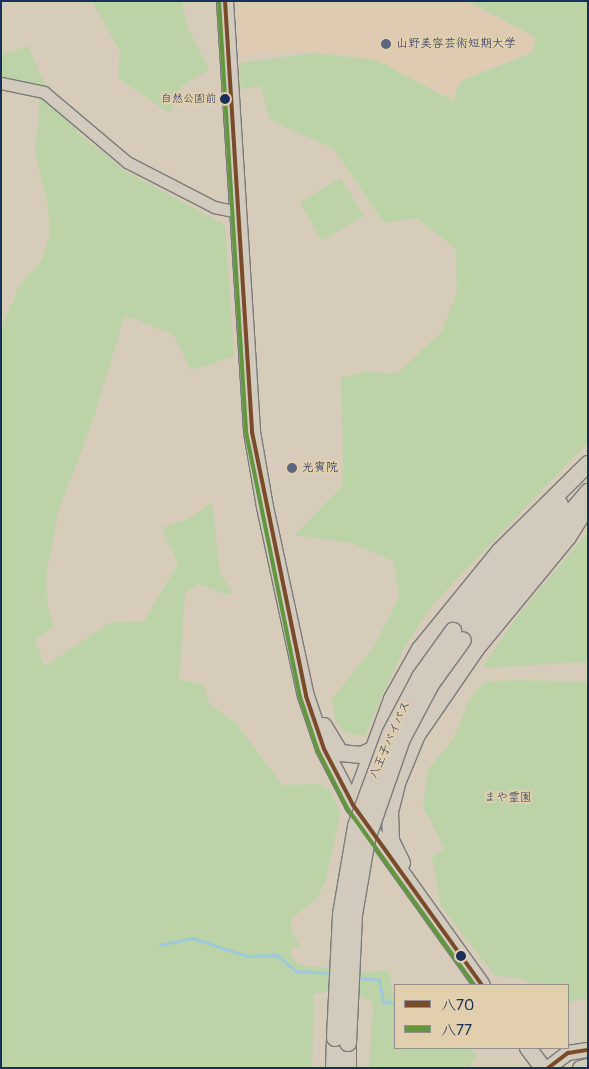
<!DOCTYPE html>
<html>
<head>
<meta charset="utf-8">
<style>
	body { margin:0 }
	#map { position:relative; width:589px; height:1069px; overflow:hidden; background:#d6ccb9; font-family:Pangolin,"Klee One",sans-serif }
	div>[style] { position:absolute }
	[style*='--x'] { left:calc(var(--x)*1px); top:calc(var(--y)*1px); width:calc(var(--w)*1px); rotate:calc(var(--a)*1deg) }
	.built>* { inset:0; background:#dfcab2 }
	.green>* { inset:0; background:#bcd3a8 }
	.stream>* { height:2.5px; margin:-1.25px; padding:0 1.25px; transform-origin:1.25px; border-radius:1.25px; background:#9dc9d8 }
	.roads { filter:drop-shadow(1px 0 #7b7b7b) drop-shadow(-1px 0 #7b7b7b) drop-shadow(0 1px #7b7b7b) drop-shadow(0 -1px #7b7b7b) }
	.minor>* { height:11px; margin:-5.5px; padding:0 5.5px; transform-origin:5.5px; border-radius:5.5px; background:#d2cabd }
	.major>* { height:14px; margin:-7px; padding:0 7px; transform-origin:7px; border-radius:7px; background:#d2cabd }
	.highway>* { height:16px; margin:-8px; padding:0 8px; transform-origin:8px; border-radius:8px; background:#d2cabd }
	.bridges { filter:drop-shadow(1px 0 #7b7b7b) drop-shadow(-1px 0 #7b7b7b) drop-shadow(0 1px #7b7b7b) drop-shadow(0 -1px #7b7b7b) }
	.highway-bridge>* { height:16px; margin:-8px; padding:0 8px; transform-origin:8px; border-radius:8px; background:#d2cabd }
	.bus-1>* { height:4px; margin:-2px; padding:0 2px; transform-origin:2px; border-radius:2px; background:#7a4b2a }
	.bus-2>* { height:4px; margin:-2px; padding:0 2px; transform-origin:2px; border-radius:2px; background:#629641 }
	.dots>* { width:14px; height:14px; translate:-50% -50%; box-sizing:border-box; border:2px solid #e2cfad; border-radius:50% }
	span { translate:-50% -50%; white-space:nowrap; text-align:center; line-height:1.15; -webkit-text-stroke:4px #e2cfad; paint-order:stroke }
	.bus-label { font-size:11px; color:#1b2f5e }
	.right { translate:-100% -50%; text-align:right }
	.poi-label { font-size:12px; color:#1b2f5e }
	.left { translate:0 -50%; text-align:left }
	.street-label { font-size:12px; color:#1b2f5e }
	.park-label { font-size:12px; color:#294064 }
	.frame { position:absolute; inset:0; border:2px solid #1b2f5e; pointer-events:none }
	.legend { position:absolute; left:394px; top:984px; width:175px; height:65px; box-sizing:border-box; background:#e2cfad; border:1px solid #928f8d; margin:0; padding:6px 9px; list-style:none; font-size:15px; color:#1b2f5e }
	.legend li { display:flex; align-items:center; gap:10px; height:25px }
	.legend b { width:25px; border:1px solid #928f8d }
</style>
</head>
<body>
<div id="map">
	<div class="built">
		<div style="clip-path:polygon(244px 1px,464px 1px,533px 38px,530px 52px,460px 80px,452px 99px,377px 59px,314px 50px,240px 55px,239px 9px)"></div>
	</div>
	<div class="green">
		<div style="clip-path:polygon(92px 1px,181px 1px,189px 30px,209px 70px,181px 86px,169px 113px,118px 78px,120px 51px)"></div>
		<div style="clip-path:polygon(468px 1px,588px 1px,588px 442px,431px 606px,403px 650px,365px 735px,355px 735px,344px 732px,335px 719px,332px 699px,373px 648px,399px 598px,394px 561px,351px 543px,295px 535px,343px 485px,341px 378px,368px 371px,397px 374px,442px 331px,457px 291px,456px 249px,417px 218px,384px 223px,334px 149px,270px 120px,261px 87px,241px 89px,240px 63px,314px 53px,376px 60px,453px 101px,461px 81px,532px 53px,536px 37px)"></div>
		<div style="clip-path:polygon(28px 46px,46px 88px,1px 76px,1px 55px)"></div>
		<div style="clip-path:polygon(40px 95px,62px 112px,79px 134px,127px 172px,225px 225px,234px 356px,191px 370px,174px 335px,125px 315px,91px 426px,59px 509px,46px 576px,48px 609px,54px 626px,35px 640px,45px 666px,111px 622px,144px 621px,178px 564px,162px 528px,188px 519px,212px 503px,220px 573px,233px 594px,225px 594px,198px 584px,185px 593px,179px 679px,203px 685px,210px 705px,236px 723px,282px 785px,318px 784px,330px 790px,340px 813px,326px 881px,316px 899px,291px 919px,293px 935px,301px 947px,291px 946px,291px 955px,297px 964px,360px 973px,388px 970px,395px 1001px,395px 1048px,470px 1048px,477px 1054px,469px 1068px,369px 1068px,373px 1003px,362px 996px,328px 992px,314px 994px,312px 1068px,1px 1068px,1px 330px,19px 286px,42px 260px,50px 235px,48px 205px,35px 155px)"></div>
		<div style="clip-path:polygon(341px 178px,364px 216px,322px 241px,300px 202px)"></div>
		<div style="clip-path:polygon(588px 532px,588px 662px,482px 668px,519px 614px)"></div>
		<div style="clip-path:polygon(515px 680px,588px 682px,588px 998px,568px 1002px,568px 985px,534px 985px,520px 978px,495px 976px,441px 906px,432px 856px,445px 849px,423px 807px,428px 769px,453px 740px,470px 698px,484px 682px)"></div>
	</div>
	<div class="stream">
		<div style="--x:160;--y:945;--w:34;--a:-12"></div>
		<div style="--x:193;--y:938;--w:57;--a:18.4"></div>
		<div style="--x:247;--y:956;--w:30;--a:-2"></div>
		<div style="--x:277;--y:955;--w:25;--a:40"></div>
		<div style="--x:296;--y:971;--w:36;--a:3"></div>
		<div style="--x:357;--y:978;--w:22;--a:3"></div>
		<div style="--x:379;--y:979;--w:24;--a:78"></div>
		<div style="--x:384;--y:1002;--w:11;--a:5"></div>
	</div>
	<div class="roads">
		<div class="minor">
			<div style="--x:1;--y:83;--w:44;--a:11.8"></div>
			<div style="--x:44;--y:92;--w:109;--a:40.1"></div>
			<div style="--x:127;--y:162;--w:98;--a:27.3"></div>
			<div style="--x:214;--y:207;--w:24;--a:12"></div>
		</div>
		<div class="major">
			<div style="--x:548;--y:1068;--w:25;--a:-37"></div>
			<div style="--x:568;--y:1053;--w:20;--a:-9"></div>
			<div style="--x:580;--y:1068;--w:8;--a:-14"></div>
		</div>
		<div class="highway">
			<div style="--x:225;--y:1;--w:432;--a:86.4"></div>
			<div style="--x:252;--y:432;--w:76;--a:80.2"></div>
			<div style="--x:265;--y:507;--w:193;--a:77.8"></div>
			<div style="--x:306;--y:696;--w:56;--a:71.2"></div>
			<div style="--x:324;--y:749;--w:63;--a:62.6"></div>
			<div style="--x:353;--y:805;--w:221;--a:54.4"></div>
			<div style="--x:453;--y:631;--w:166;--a:-49.9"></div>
			<div style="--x:463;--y:640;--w:194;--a:-49.8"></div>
			<div style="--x:324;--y:726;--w:31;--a:59"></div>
			<div style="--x:340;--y:753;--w:22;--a:5"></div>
			<div style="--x:362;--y:755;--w:11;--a:-27"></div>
			<div style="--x:353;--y:805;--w:113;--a:-69.8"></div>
			<div style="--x:392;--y:699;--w:57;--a:-60.8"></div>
			<div style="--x:420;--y:649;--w:125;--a:-50.8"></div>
			<div style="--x:499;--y:552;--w:125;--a:-44.7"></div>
			<div style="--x:402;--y:863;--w:25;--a:-116"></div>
			<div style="--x:391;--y:840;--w:28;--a:-92"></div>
			<div style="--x:390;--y:812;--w:32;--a:-76"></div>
			<div style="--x:398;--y:781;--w:50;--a:-67.6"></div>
			<div style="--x:417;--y:735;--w:104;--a:-55.5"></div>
			<div style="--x:476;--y:649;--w:145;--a:-50.6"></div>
			<div style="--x:568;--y:537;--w:38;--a:-58"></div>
			<div style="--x:528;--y:1048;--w:25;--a:53"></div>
			<div style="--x:334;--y:1068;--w:30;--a:-88"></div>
			<div style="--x:348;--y:1068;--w:25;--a:-90"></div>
		</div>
	</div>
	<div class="bridges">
		<div class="highway-bridge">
			<div style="--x:335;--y:1038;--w:124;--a:-87.2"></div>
			<div style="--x:341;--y:914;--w:89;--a:-80.3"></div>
			<div style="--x:356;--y:826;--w:98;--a:-69.7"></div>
			<div style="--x:390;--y:734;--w:64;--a:-62.2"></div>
			<div style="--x:420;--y:677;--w:57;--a:-54.3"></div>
			<div style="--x:348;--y:1043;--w:128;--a:-87.3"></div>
			<div style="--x:354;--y:915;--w:77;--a:-80.3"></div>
			<div style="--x:367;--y:839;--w:106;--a:-70.7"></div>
			<div style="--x:402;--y:739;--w:62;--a:-62.2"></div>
			<div style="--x:431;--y:684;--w:54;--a:-54"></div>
		</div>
	</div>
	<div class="bus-1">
		<div style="--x:225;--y:1;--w:432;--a:86.4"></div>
		<div style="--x:252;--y:432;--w:269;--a:78.4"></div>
		<div style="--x:306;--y:696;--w:56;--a:71.2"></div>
		<div style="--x:324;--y:749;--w:63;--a:62.6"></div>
		<div style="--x:353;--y:805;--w:221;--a:54.4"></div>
		<div style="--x:548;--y:1068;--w:25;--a:-37"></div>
		<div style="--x:568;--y:1053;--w:20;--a:-9"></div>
	</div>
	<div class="bus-2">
		<div style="--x:219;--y:1;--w:432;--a:86.4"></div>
		<div style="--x:246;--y:432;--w:270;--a:78.5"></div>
		<div style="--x:300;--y:697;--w:57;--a:71.6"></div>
		<div style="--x:318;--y:751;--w:64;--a:63"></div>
		<div style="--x:347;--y:808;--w:218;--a:54.3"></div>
	</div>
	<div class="dots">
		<div style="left:386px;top:44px;background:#5c667e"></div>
		<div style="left:225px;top:99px;background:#1b2f5e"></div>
		<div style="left:292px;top:468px;background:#5c667e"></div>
		<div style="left:461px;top:956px;background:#1b2f5e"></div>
	</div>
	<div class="bus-label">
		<span class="right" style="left:216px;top:99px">自然公園前</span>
	</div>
	<div class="poi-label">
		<span class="left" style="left:396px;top:44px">山野美容芸術短期大学</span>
		<span class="left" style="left:302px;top:468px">光賓院</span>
	</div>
	<div class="street-label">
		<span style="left:390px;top:740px;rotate:-66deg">八王子バイパス</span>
	</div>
	<div class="park-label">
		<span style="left:508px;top:798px">まや霊園</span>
	</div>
	<div class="frame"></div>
	<ul class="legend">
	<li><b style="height:6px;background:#7a4b2a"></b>八70</li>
	<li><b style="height:6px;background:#629641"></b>八77</li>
	</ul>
</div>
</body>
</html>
